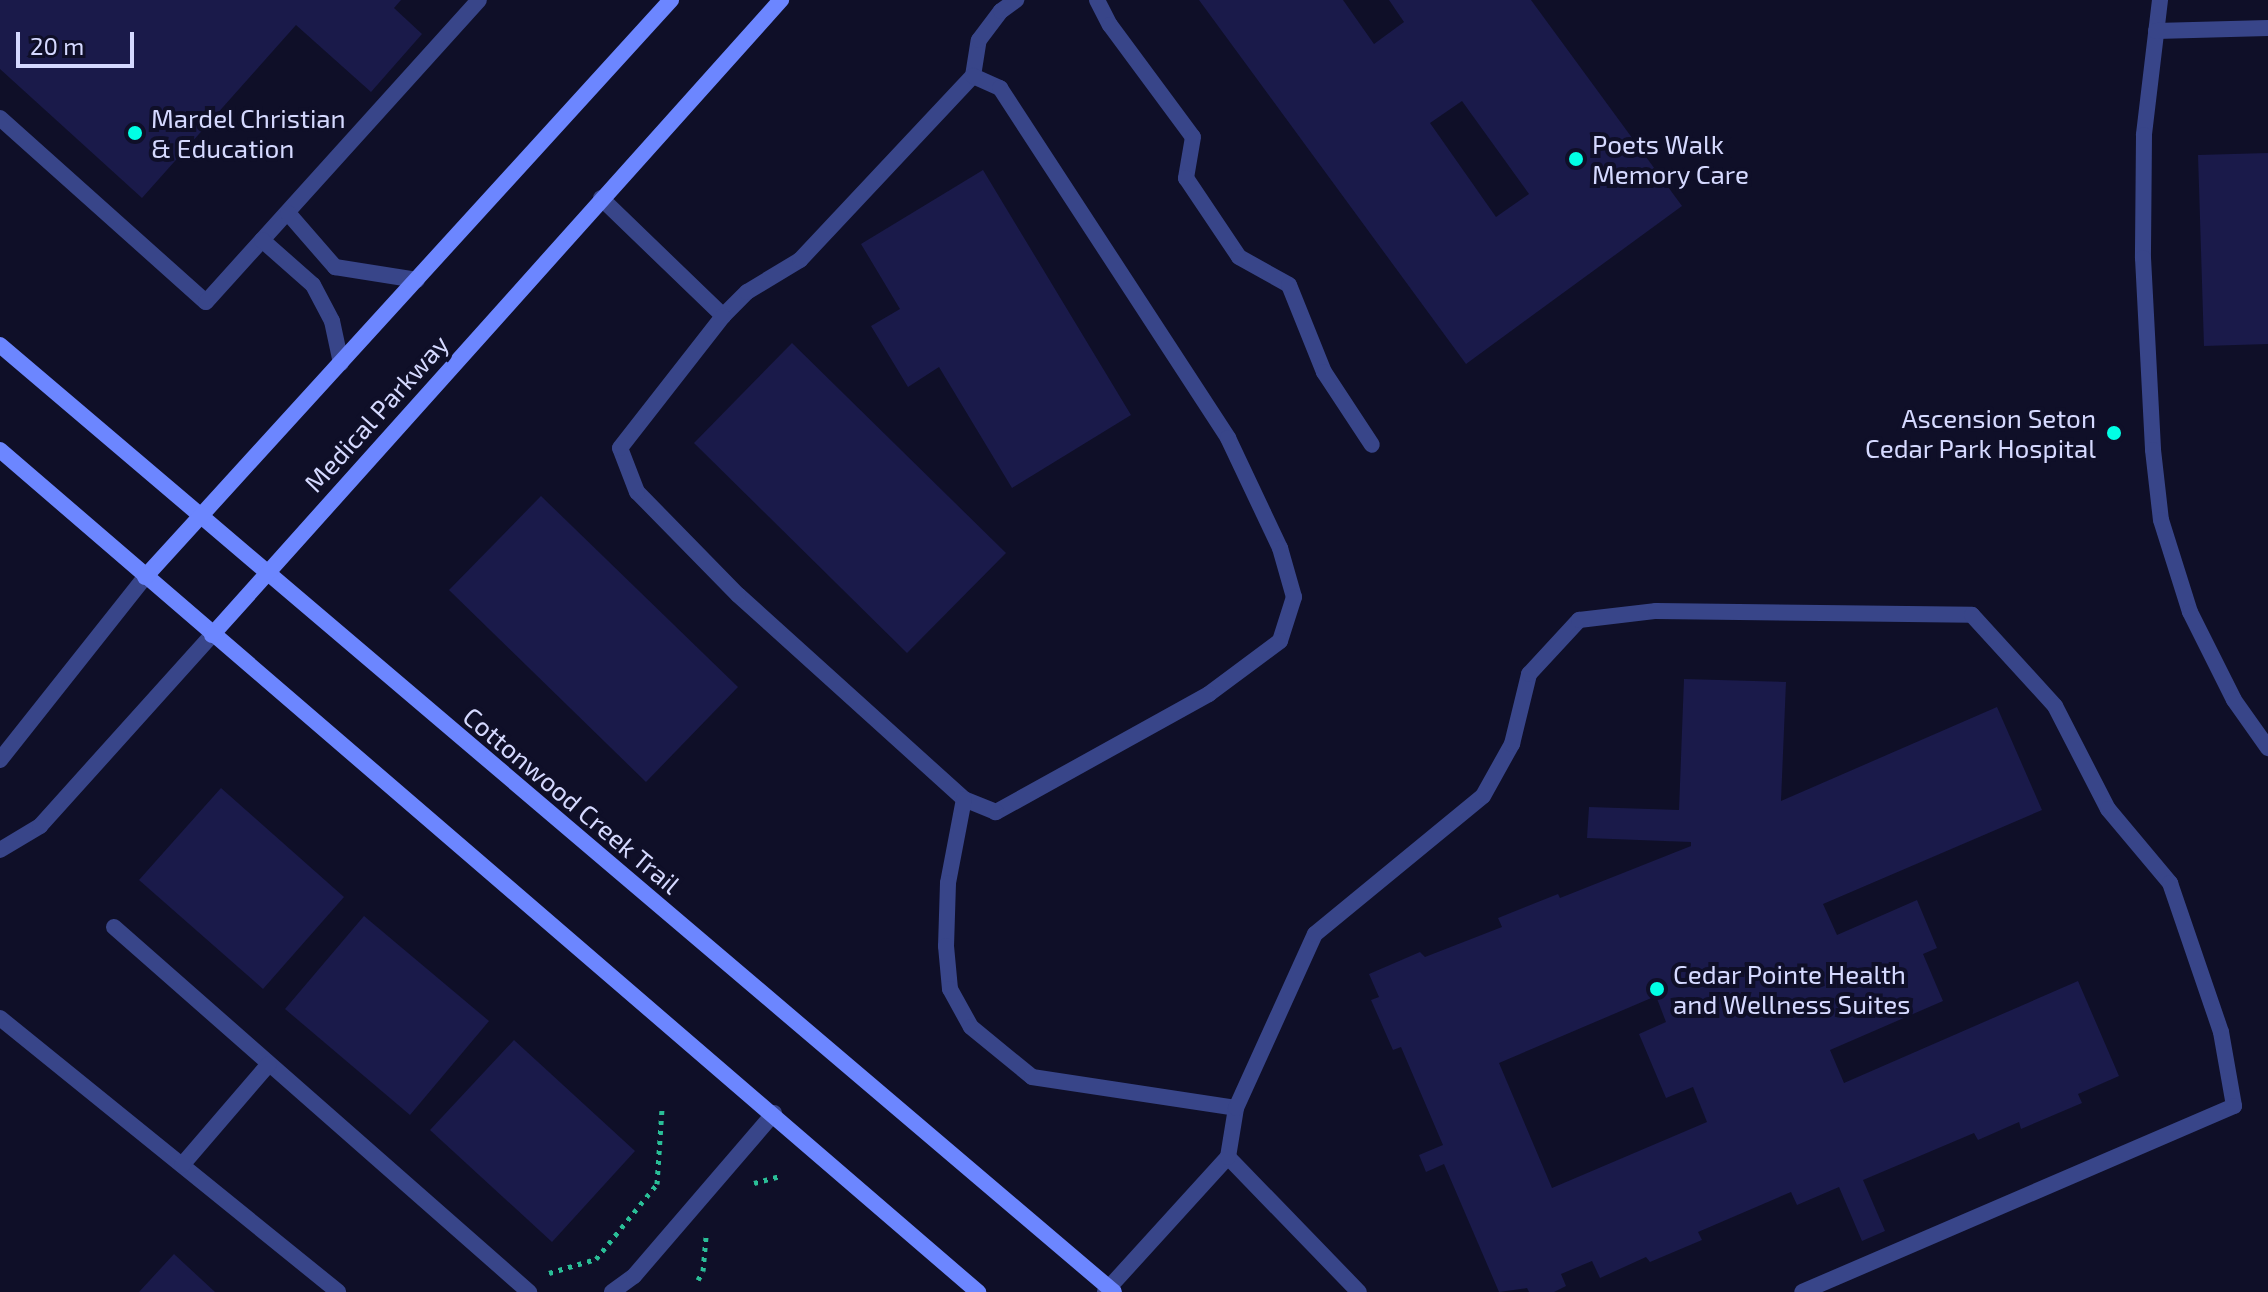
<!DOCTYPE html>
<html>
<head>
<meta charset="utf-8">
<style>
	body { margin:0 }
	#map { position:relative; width:2268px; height:1292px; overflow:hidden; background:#0f0f28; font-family:"Exo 2",sans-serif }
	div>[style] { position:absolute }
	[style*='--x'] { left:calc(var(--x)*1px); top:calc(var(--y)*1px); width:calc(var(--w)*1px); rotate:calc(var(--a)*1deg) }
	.building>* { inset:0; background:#1a1a4a }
	.path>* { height:5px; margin-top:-2.5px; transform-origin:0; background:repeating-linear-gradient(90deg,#2abe97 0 4px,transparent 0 10px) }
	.lane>* { height:16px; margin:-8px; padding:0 8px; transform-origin:8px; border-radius:8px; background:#384589 }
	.street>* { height:16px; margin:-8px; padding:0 8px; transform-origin:8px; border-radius:8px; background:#384589 }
	.secondary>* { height:16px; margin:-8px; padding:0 8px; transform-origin:8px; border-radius:8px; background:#6c86ff }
	.dots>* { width:22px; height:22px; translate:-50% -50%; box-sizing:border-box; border:4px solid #0f0f28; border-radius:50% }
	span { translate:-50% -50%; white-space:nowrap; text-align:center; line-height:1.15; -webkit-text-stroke:8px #0f0f28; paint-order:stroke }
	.poi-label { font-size:26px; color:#d5d9ff }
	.left { translate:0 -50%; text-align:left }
	.right { translate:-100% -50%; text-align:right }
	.street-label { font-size:26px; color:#d5d9ff }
	.scale { position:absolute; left:16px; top:32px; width:118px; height:36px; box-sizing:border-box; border:4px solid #d5d9ff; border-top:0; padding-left:10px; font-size:24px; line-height:28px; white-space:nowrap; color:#d5d9ff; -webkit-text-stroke:6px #0f0f28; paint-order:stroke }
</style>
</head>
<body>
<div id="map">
	<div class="building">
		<div style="clip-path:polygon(0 0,401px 0,394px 8px,422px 34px,371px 92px,296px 25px,142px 198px,0 69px)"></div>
		<div style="clip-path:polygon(evenodd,1199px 0,1343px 0,1374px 44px,1404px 22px,1389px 0,1531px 0,1682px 206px,1466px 364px,1199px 0,1462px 101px,1529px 194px,1496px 217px,1430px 123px,1462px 101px)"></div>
		<div style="clip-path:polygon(2268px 153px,2268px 344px,2204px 346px,2198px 155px)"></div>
		<div style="clip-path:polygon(983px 170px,1131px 415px,1012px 488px,939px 367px,908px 387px,871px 326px,900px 309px,861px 244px)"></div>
		<div style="clip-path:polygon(792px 343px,1006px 553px,907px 653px,694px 443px)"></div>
		<div style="clip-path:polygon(541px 496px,738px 687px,646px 782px,449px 590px)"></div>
		<div style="clip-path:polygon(evenodd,1684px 679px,1786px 682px,1781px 801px,1997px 707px,2042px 810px,1823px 904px,1837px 935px,1917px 900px,1937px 948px,1923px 954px,1943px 1001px,1830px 1050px,1844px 1083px,2078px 981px,2119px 1076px,2078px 1094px,2082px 1103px,2021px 1129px,2019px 1122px,1978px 1140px,1974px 1133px,1863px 1180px,1885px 1231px,1862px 1241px,1839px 1187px,1797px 1205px,1791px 1192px,1698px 1232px,1702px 1240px,1650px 1262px,1646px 1257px,1600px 1278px,1592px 1261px,1561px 1274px,1566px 1286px,1554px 1292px,1529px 1292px,1527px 1288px,1499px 1292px,1444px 1164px,1426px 1172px,1419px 1155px,1443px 1145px,1401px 1047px,1393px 1050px,1371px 1000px,1379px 997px,1369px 974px,1420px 952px,1425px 957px,1502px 927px,1498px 918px,1558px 894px,1560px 898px,1691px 846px,1691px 842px,1587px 838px,1589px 807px,1679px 810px,1684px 679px,1656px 996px,1666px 1022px,1639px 1034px,1666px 1098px,1693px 1087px,1707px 1122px,1552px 1188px,1499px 1063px,1656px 996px)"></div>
		<div style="clip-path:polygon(221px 788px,344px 897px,263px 989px,139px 880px)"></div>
		<div style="clip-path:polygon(364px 916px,489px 1021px,410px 1115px,285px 1009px)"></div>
		<div style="clip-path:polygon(514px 1040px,635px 1151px,552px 1242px,430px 1130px)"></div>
		<div style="clip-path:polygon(174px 1254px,215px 1292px,139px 1292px)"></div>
	</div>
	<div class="path">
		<div style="--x:754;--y:1183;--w:27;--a:-15"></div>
		<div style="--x:549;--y:1273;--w:49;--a:-16.6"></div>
		<div style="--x:596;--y:1259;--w:97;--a:-50.9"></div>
		<div style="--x:657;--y:1184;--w:76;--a:-86.2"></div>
		<div style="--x:698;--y:1280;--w:10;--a:-61"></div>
		<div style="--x:703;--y:1271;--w:34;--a:-85"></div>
	</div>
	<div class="lane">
		<div style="--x:1097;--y:0;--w:28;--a:63"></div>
		<div style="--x:1110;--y:25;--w:139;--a:53.5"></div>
		<div style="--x:1193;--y:137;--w:42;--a:99.7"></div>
		<div style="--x:1186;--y:178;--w:95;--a:56.1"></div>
		<div style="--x:1239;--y:257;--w:57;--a:29.2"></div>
		<div style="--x:1289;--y:285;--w:94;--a:68.1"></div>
		<div style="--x:1324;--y:372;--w:87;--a:56.7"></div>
		<div style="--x:2160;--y:0;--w:136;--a:96.8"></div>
		<div style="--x:2144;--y:135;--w:123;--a:90.5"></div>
		<div style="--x:2143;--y:258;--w:192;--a:87"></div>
		<div style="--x:2153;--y:450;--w:70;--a:83.5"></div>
		<div style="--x:2161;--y:520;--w:96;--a:72.5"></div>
		<div style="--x:2190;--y:612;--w:98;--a:63.4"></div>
		<div style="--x:2234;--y:700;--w:59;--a:54.7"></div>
		<div style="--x:2156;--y:31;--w:112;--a:-1.5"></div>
		<div style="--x:973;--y:76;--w:36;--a:-81"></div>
		<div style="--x:979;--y:40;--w:36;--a:-53"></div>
		<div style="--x:1001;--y:11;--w:19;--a:-36"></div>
		<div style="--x:0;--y:118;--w:276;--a:41.8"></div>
		<div style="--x:206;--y:302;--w:407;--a:-47.9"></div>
		<div style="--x:601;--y:198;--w:170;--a:44"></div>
		<div style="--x:723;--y:316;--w:34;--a:-45"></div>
		<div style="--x:747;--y:292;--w:62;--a:-31.1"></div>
		<div style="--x:800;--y:260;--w:253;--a:-46.8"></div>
		<div style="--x:973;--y:76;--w:30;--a:24"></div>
		<div style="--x:1000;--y:88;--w:418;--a:56.9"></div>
		<div style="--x:1228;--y:438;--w:122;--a:64.7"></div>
		<div style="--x:1280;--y:548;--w:51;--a:74.1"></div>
		<div style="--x:1294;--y:597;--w:46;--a:107.7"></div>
		<div style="--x:1280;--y:641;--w:89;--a:143.3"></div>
		<div style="--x:1209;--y:694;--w:244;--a:151"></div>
		<div style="--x:996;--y:812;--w:35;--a:-158"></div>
		<div style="--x:964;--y:799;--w:304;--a:-137.9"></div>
		<div style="--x:738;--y:595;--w:144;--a:-134.4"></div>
		<div style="--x:637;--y:492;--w:47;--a:-111.1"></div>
		<div style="--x:620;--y:448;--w:167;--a:-52"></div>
		<div style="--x:288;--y:213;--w:72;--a:49"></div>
		<div style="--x:335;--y:267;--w:83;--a:9"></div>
		<div style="--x:262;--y:240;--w:68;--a:41.4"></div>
		<div style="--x:313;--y:285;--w:41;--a:62.2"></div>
		<div style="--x:332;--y:321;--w:43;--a:77.9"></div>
		<div style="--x:964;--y:799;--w:86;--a:100.8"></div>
		<div style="--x:948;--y:883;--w:63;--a:91.8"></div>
		<div style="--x:946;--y:946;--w:43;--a:84.7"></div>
		<div style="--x:950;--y:989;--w:43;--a:61.1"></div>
		<div style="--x:971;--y:1027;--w:79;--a:39.3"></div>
		<div style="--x:1032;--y:1077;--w:206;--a:8.6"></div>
		<div style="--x:114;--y:927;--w:553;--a:41.33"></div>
		<div style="--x:0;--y:1018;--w:435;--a:39"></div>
		<div style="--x:1228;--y:1157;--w:188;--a:45.9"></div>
		<div style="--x:182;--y:1165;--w:133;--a:-49.3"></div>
		<div style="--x:612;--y:1292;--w:27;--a:-36"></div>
		<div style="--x:634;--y:1276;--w:215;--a:-49.3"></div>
		<div style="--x:1105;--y:1292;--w:183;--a:-47.7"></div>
		<div style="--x:1228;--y:1157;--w:50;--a:-80.7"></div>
		<div style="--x:1236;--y:1108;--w:191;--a:-65.6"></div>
		<div style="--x:1315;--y:934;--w:217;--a:-39.4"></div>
		<div style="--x:1483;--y:796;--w:60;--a:-60.9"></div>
		<div style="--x:1512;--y:744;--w:72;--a:-76.3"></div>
		<div style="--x:1529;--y:674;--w:74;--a:-47.2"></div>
		<div style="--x:1579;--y:620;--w:78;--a:-6.7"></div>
		<div style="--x:1656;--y:611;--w:316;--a:0.7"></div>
		<div style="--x:1972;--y:615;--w:123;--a:47.6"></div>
		<div style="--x:2055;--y:706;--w:116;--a:62.8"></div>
		<div style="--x:2108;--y:809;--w:97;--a:50"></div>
		<div style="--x:2170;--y:883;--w:157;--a:71.1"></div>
		<div style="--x:2221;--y:1032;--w:75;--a:80"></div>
		<div style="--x:2234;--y:1106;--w:470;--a:156.7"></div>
	</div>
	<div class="street">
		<div style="--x:0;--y:760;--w:233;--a:-51.6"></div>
		<div style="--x:0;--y:850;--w:47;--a:-31"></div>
		<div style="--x:40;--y:826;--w:257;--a:-48"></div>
	</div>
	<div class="secondary">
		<div style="--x:0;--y:345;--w:1462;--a:40.37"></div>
		<div style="--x:0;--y:450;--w:1291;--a:40.73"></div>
		<div style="--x:145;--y:577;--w:781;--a:-47.65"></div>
		<div style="--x:212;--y:635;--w:853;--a:-48.14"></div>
	</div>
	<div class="dots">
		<div style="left:135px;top:133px;background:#01ffe5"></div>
		<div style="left:1576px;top:159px;background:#01ffe5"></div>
		<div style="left:2114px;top:433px;background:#01ffe5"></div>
		<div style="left:1657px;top:989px;background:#01ffe5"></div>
	</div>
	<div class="poi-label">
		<span class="left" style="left:151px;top:133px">Mardel Christian<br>&amp; Education</span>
		<span class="left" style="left:1592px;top:159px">Poets Walk<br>Memory Care</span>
		<span class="right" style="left:2096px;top:433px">Ascension Seton<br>Cedar Park Hospital</span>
		<span class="left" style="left:1673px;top:989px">Cedar Pointe Health<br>and Wellness Suites</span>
	</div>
	<div class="street-label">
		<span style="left:376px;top:413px;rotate:-48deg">Medical Parkway</span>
		<span style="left:572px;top:800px;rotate:40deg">Cottonwood Creek Trail</span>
	</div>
	<div class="scale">20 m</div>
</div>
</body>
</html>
